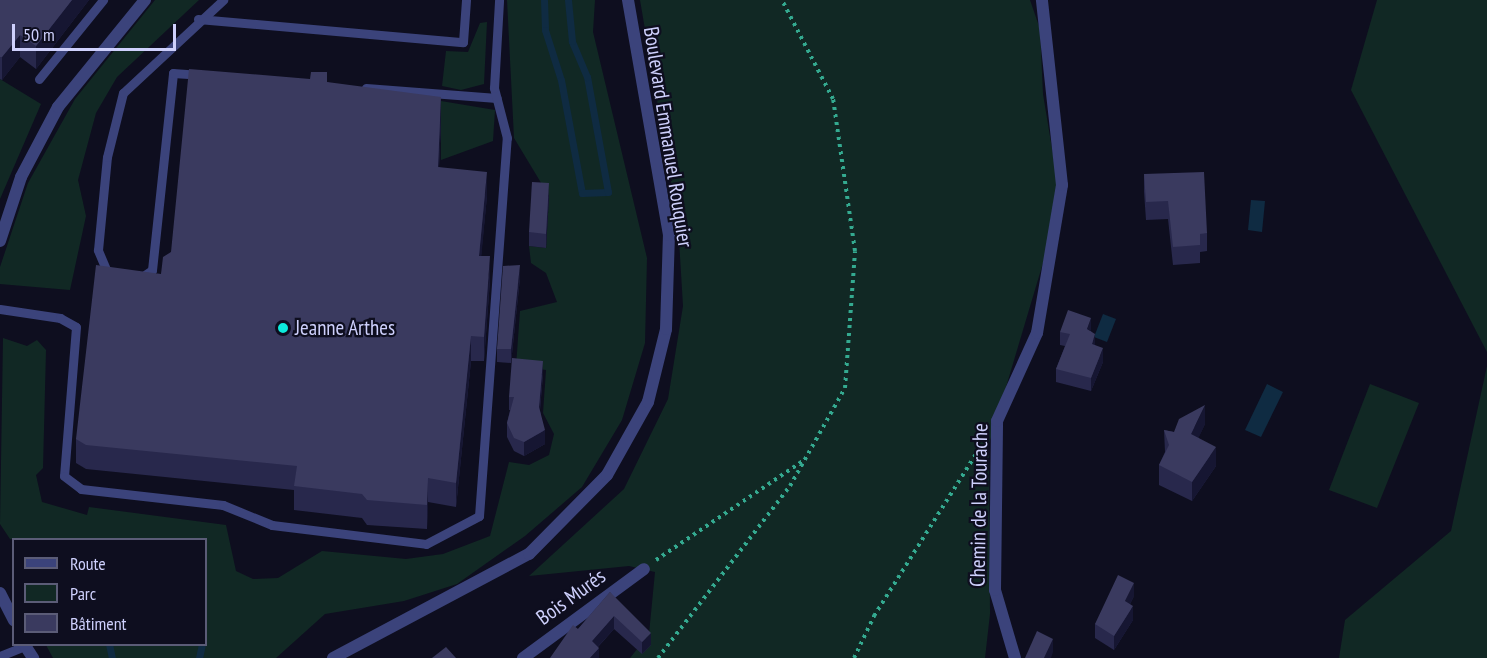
<!DOCTYPE html>
<html>
<head>
<meta charset="utf-8">
<style>
	body { margin:0 }
	#map { position:relative; width:1487px; height:658px; overflow:hidden; background:#0e0e1f; font-family:"PT Sans Narrow",sans-serif }
	div>[style] { position:absolute }
	[style*='--x'] { left:calc(var(--x)*1px); top:calc(var(--y)*1px); width:calc(var(--w)*1px); rotate:calc(var(--a)*1deg) }
	.green>* { inset:0; background:#112824 }
	.water>* { inset:0; background:#0f2b42 }
	.stream>* { height:7px; margin:-3.5px; padding:0 3.5px; transform-origin:3.5px; border-radius:3.5px; background:#0f2b42 }
	.path>* { height:4px; margin-top:-2px; transform-origin:0; background:repeating-linear-gradient(90deg,#34aa90 0 3px,transparent 0 7.5px) }
	.service>* { height:9px; margin:-4.5px; padding:0 4.5px; transform-origin:4.5px; border-radius:4.5px; background:#3b437b }
	.minor>* { height:12px; margin:-6px; padding:0 6px; transform-origin:6px; border-radius:6px; background:#3b437b }
	.tertiary>* { height:12px; margin:-6px; padding:0 6px; transform-origin:6px; border-radius:6px; background:#3b437b }
	.wall>* { inset:0; background:#28284c }
	.shaded-wall>* { inset:0; background:#161632 }
	.building>* { inset:0; background:#3a3a5f }
	.dots>* { width:16px; height:16px; translate:-50% -50%; box-sizing:border-box; border:3px solid #0e0e1f; border-radius:50% }
	span { translate:-50% -50%; white-space:nowrap; text-align:center; line-height:1.15; -webkit-text-stroke:4.5px #0e0e1f; paint-order:stroke }
	.street-label { font-size:21px; color:#ced0fc }
	.poi-label { font-size:21px; color:#ced0fc }
	.left { translate:0 -50%; text-align:left }
	.legend { position:absolute; left:12px; top:538px; width:195px; height:108px; box-sizing:border-box; background:#0e0e1f; border:2px solid #5b5c77; margin:0; padding:8px 10px; list-style:none; font-size:18px; color:#ced0fc }
	.legend li { display:flex; align-items:center; gap:12px; height:30px }
	.legend b { width:30px; border:2px solid #5b5c77 }
	.scale { position:absolute; left:12px; top:24px; width:164px; height:27px; box-sizing:border-box; border:3px solid #ced0fc; border-top:0; padding-left:8px; font-size:18px; line-height:21px; white-space:nowrap; color:#ced0fc; -webkit-text-stroke:4px #0e0e1f; paint-order:stroke }
</style>
</head>
<body>
<div id="map">
	<div class="green">
		<div style="clip-path:polygon(155px 0,199px 0,117px 77px,96px 113px,78px 180px,86px 216px,70px 290px,0 284px,0 267px,28px 183px,75px 99px)"></div>
		<div style="clip-path:polygon(507px 0,595px 0,593px 32px,647px 258px,645px 343px,622px 420px,582px 487px,525px 536px,457px 584px,404px 601px,325px 614px,276px 658px,53px 658px,46px 645px,206px 644px,206px 540px,10px 539px,0 524px,3px 338px,27px 346px,37px 340px,46px 350px,43px 468px,36px 475px,42px 502px,87px 515px,89px 507px,226px 525px,236px 571px,253px 579px,278px 578px,322px 551px,406px 559px,443px 554px,490px 536px,509px 462px,529px 465px,549px 455px,554px 434px,543px 413px,546px 370px,516px 366px,520px 311px,557px 302px,546px 273px,531px 263px,529px 246px,546px 248px,549px 196px,514px 138px)"></div>
		<div style="clip-path:polygon(640px 0,1030px 0,1040px 29px,1043px 94px,1058px 185px,1054px 226px,989px 444px,990px 614px,985px 658px,630px 658px,649px 634px,655px 572px,629px 566px,529px 576px,624px 489px,668px 399px,683px 306px,678px 223px)"></div>
		<div style="clip-path:polygon(1377px 0,1487px 0,1487px 352px,1351px 90px)"></div>
		<div style="clip-path:polygon(487px 22px,484px 84px,461px 90px,442px 86px,446px 51px,468px 52px,480px 23px)"></div>
		<div style="clip-path:polygon(0 79px,41px 104px,0 199px)"></div>
		<div style="clip-path:polygon(441px 101px,495px 110px,493px 141px,441px 160px)"></div>
		<div style="clip-path:polygon(1487px 366px,1487px 658px,1339px 658px,1345px 620px,1451px 531px)"></div>
		<div style="clip-path:polygon(1370px 384px,1419px 403px,1377px 508px,1329px 490px)"></div>
	</div>
	<div class="water">
		<div style="clip-path:polygon(1251px 200px,1265px 201px,1262px 232px,1248px 230px)"></div>
		<div style="clip-path:polygon(1103px 314px,1116px 319px,1107px 342px,1094px 337px)"></div>
		<div style="clip-path:polygon(1267px 384px,1283px 392px,1261px 437px,1245px 430px)"></div>
	</div>
	<div class="stream">
		<div style="--x:544;--y:0;--w:30;--a:88"></div>
		<div style="--x:545;--y:30;--w:52;--a:72.3"></div>
		<div style="--x:561;--y:80;--w:115;--a:79.5"></div>
		<div style="--x:582;--y:193;--w:26;--a:-2"></div>
		<div style="--x:608;--y:192;--w:117;--a:-100.3"></div>
		<div style="--x:587;--y:77;--w:39;--a:-113"></div>
		<div style="--x:572;--y:41;--w:41;--a:-95.6"></div>
		<div style="--x:109;--y:644;--w:14;--a:78"></div>
		<div style="--x:199;--y:658;--w:14;--a:-78"></div>
	</div>
	<div class="path">
		<div style="--x:656;--y:560;--w:179;--a:-34"></div>
		<div style="--x:658;--y:658;--w:217;--a:-52.5"></div>
		<div style="--x:790;--y:486;--w:112;--a:-60.7"></div>
		<div style="--x:845;--y:388;--w:137;--a:-85.8"></div>
		<div style="--x:855;--y:251;--w:154;--a:-98.2"></div>
		<div style="--x:833;--y:99;--w:111;--a:-117.3"></div>
		<div style="--x:854;--y:658;--w:47;--a:-64.5"></div>
		<div style="--x:874;--y:616;--w:199;--a:-57.8"></div>
	</div>
	<div class="service">
		<div style="--x:198;--y:19;--w:266;--a:5"></div>
		<div style="--x:463;--y:42;--w:42;--a:-85.9"></div>
		<div style="--x:39;--y:79;--w:102;--a:-51"></div>
		<div style="--x:366;--y:88;--w:131;--a:4.4"></div>
		<div style="--x:108;--y:274;--w:26;--a:-113"></div>
		<div style="--x:98;--y:250;--w:93;--a:-84.5"></div>
		<div style="--x:107;--y:157;--w:66;--a:-76"></div>
		<div style="--x:123;--y:93;--w:137;--a:-42.9"></div>
		<div style="--x:139;--y:279;--w:16;--a:-35"></div>
		<div style="--x:152;--y:270;--w:198;--a:-83.9"></div>
		<div style="--x:173;--y:73;--w:27;--a:4"></div>
		<div style="--x:0;--y:309;--w:61;--a:8.5"></div>
		<div style="--x:60;--y:318;--w:18;--a:29"></div>
		<div style="--x:76;--y:327;--w:149;--a:94.6"></div>
		<div style="--x:64;--y:476;--w:21;--a:37"></div>
		<div style="--x:81;--y:489;--w:143;--a:6.4"></div>
		<div style="--x:223;--y:505;--w:53;--a:22.2"></div>
		<div style="--x:272;--y:525;--w:155;--a:7"></div>
		<div style="--x:426;--y:544;--w:60;--a:-27.8"></div>
		<div style="--x:479;--y:516;--w:379;--a:-85.8"></div>
		<div style="--x:507;--y:138;--w:52;--a:-104.6"></div>
		<div style="--x:494;--y:88;--w:88;--a:-86.7"></div>
		<div style="--x:0;--y:656;--w:27;--a:-22"></div>
	</div>
	<div class="minor">
		<div style="--x:0;--y:241;--w:67;--a:-71.8"></div>
		<div style="--x:21;--y:177;--w:79;--a:-62.1"></div>
		<div style="--x:58;--y:107;--w:138;--a:-50.9"></div>
		<div style="--x:0;--y:593;--w:31;--a:63"></div>
		<div style="--x:24;--y:644;--w:17;--a:57"></div>
		<div style="--x:523;--y:658;--w:150;--a:-36.3"></div>
		<div style="--x:1015;--y:658;--w:71;--a:-106.4"></div>
		<div style="--x:995;--y:590;--w:169;--a:-89.3"></div>
		<div style="--x:997;--y:421;--w:97;--a:-65.6"></div>
		<div style="--x:1037;--y:333;--w:150;--a:-80.4"></div>
		<div style="--x:1062;--y:185;--w:186;--a:-96.2"></div>
	</div>
	<div class="tertiary">
		<div style="--x:333;--y:658;--w:222;--a:-28"></div>
		<div style="--x:529;--y:554;--w:111;--a:-45.4"></div>
		<div style="--x:607;--y:475;--w:84;--a:-60.7"></div>
		<div style="--x:648;--y:402;--w:75;--a:-76.1"></div>
		<div style="--x:666;--y:329;--w:94;--a:-88.2"></div>
		<div style="--x:669;--y:235;--w:239;--a:-99.9"></div>
	</div>
	<div class="wall">
		<div style="clip-path:polygon(0 0,89px 0,36px 69px,20px 57px,2px 80px,0 79px)"></div>
		<div style="clip-path:polygon(327px 82px,441px 121px,439px 167px,487px 196px,481px 256px,490px 280px,484px 361px,471px 361px,456px 507px,428px 502px,427px 529px,367px 525px,362px 518px,294px 510px,294px 490px,86px 469px,76px 463px,76px 439px,161px 274px,171px 252px)"></div>
		<div style="clip-path:polygon(1144px 174px,1207px 233px,1207px 251px,1200px 252px,1200px 263px,1173px 265px,1168px 219px,1146px 220px,1144px 192px)"></div>
		<div style="clip-path:polygon(549px 196px,546px 248px,529px 246px,529px 232px)"></div>
		<div style="clip-path:polygon(520px 278px,511px 363px,497px 362px,497px 349px)"></div>
		<div style="clip-path:polygon(1091px 331px,1095px 345px,1103px 362px,1091px 391px,1056px 382px,1056px 369px,1065px 346px,1060px 345px,1060px 332px)"></div>
		<div style="clip-path:polygon(543px 374px,540px 410px,545px 444px,524px 456px,514px 451px,507px 437px,507px 423px,510px 410px,509px 410px,509px 397px)"></div>
		<div style="clip-path:polygon(1205px 424px,1198px 438px,1216px 466px,1192px 501px,1159px 485px,1159px 465px,1165px 452px,1164px 430px,1174px 432px)"></div>
		<div style="clip-path:polygon(610px 592px,651px 645px,642px 654px,614px 629px,598px 647px,599px 658px,578px 629px)"></div>
		<div style="clip-path:polygon(1134px 596px,1130px 604px,1133px 620px,1114px 650px,1095px 638px,1095px 624px)"></div>
	</div>
	<div class="shaded-wall">
		<div style="clip-path:polygon(72px 0,89px 0,36px 69px,36px 46px)"></div>
		<div style="clip-path:polygon(20px 35px,20px 57px,2px 80px,2px 57px)"></div>
		<div style="clip-path:polygon(441px 97px,441px 121px,438px 192px,438px 167px)"></div>
		<div style="clip-path:polygon(487px 172px,487px 196px,479px 281px,479px 256px)"></div>
		<div style="clip-path:polygon(549px 183px,549px 196px,546px 248px,546px 234px)"></div>
		<div style="clip-path:polygon(490px 256px,490px 280px,484px 361px,484px 337px)"></div>
		<div style="clip-path:polygon(520px 265px,520px 278px,511px 363px,511px 349px)"></div>
		<div style="clip-path:polygon(1091px 318px,1091px 331px,1087px 329px)"></div>
		<div style="clip-path:polygon(1095px 334px,1095px 347px,1092px 344px)"></div>
		<div style="clip-path:polygon(471px 336px,471px 361px,456px 507px,456px 483px)"></div>
		<div style="clip-path:polygon(1103px 348px,1103px 362px,1091px 391px,1091px 378px)"></div>
		<div style="clip-path:polygon(543px 361px,543px 374px,539px 420px,539px 407px)"></div>
		<div style="clip-path:polygon(1205px 405px,1205px 424px,1191px 454px,1191px 434px)"></div>
		<div style="clip-path:polygon(545px 430px,545px 444px,524px 456px,524px 442px)"></div>
		<div style="clip-path:polygon(1216px 447px,1216px 466px,1192px 501px,1192px 482px)"></div>
		<div style="clip-path:polygon(428px 478px,428px 502px,427px 529px,427px 505px)"></div>
		<div style="clip-path:polygon(1134px 583px,1134px 596px,1125px 614px,1125px 601px)"></div>
		<div style="clip-path:polygon(1133px 606px,1133px 620px,1114px 650px,1114px 636px)"></div>
		<div style="clip-path:polygon(614px 616px,614px 629px,592px 653px,592px 641px)"></div>
		<div style="clip-path:polygon(651px 633px,651px 645px,642px 654px,642px 642px)"></div>
		<div style="clip-path:polygon(1053px 639px,1053px 652px,1051px 658px,1044px 658px)"></div>
		<div style="clip-path:polygon(599px 648px,599px 658px,590px 658px)"></div>
	</div>
	<div class="building">
		<div style="clip-path:polygon(0 0,72px 0,36px 46px,20px 35px,2px 57px,0 57px)"></div>
		<div style="clip-path:polygon(189px 69px,310px 79px,311px 72px,327px 72px,327px 82px,441px 97px,438px 167px,487px 172px,479px 256px,490px 256px,484px 337px,471px 336px,456px 483px,428px 478px,427px 505px,367px 500px,362px 494px,294px 486px,297px 466px,86px 445px,76px 439px,96px 265px,161px 274px,163px 257px,171px 252px)"></div>
		<div style="clip-path:polygon(1204px 172px,1207px 233px,1200px 234px,1200px 245px,1173px 247px,1168px 201px,1146px 202px,1144px 174px)"></div>
		<div style="clip-path:polygon(532px 182px,549px 183px,546px 234px,529px 232px)"></div>
		<div style="clip-path:polygon(520px 265px,511px 349px,497px 349px,503px 266px)"></div>
		<div style="clip-path:polygon(1068px 310px,1091px 318px,1087px 329px,1095px 334px,1092px 344px,1103px 348px,1091px 378px,1056px 369px,1070px 334px,1060px 332px)"></div>
		<div style="clip-path:polygon(512px 358px,543px 361px,539px 407px,545px 430px,524px 442px,514px 438px,507px 423px,514px 397px,509px 397px)"></div>
		<div style="clip-path:polygon(1205px 405px,1191px 434px,1216px 447px,1192px 482px,1159px 465px,1169px 445px,1164px 430px,1174px 432px,1179px 419px)"></div>
		<div style="clip-path:polygon(1118px 575px,1134px 583px,1125px 601px,1133px 606px,1114px 636px,1095px 624px)"></div>
		<div style="clip-path:polygon(610px 592px,651px 633px,642px 642px,614px 616px,592px 641px,599px 648px,590px 658px,550px 658px,573px 625px,578px 629px)"></div>
		<div style="clip-path:polygon(1037px 631px,1053px 639px,1044px 658px,1025px 658px)"></div>
		<div style="clip-path:polygon(446px 647px,456px 658px,432px 658px)"></div>
	</div>
	<div class="dots">
		<div style="left:283px;top:328px;background:#0deadc"></div>
	</div>
	<div class="street-label">
		<span style="left:668px;top:137px;rotate:81deg">Boulevard Emmanuel Rouquier</span>
		<span style="left:979px;top:505px;rotate:-89deg">Chemin de la Tourache</span>
		<span style="left:571px;top:597px;rotate:-36deg">Bois Murés</span>
	</div>
	<div class="poi-label">
		<span class="left" style="left:295px;top:328px">Jeanne Arthes</span>
	</div>
	<ul class="legend">
	<li><b style="height:8px;background:#3b437b"></b>Route</li>
	<li><b style="height:16px;background:#112824"></b>Parc</li>
	<li><b style="height:16px;background:#3a3a5f"></b>Bâtiment</li>
	</ul>
	<div class="scale">50 m</div>
</div>
</body>
</html>
